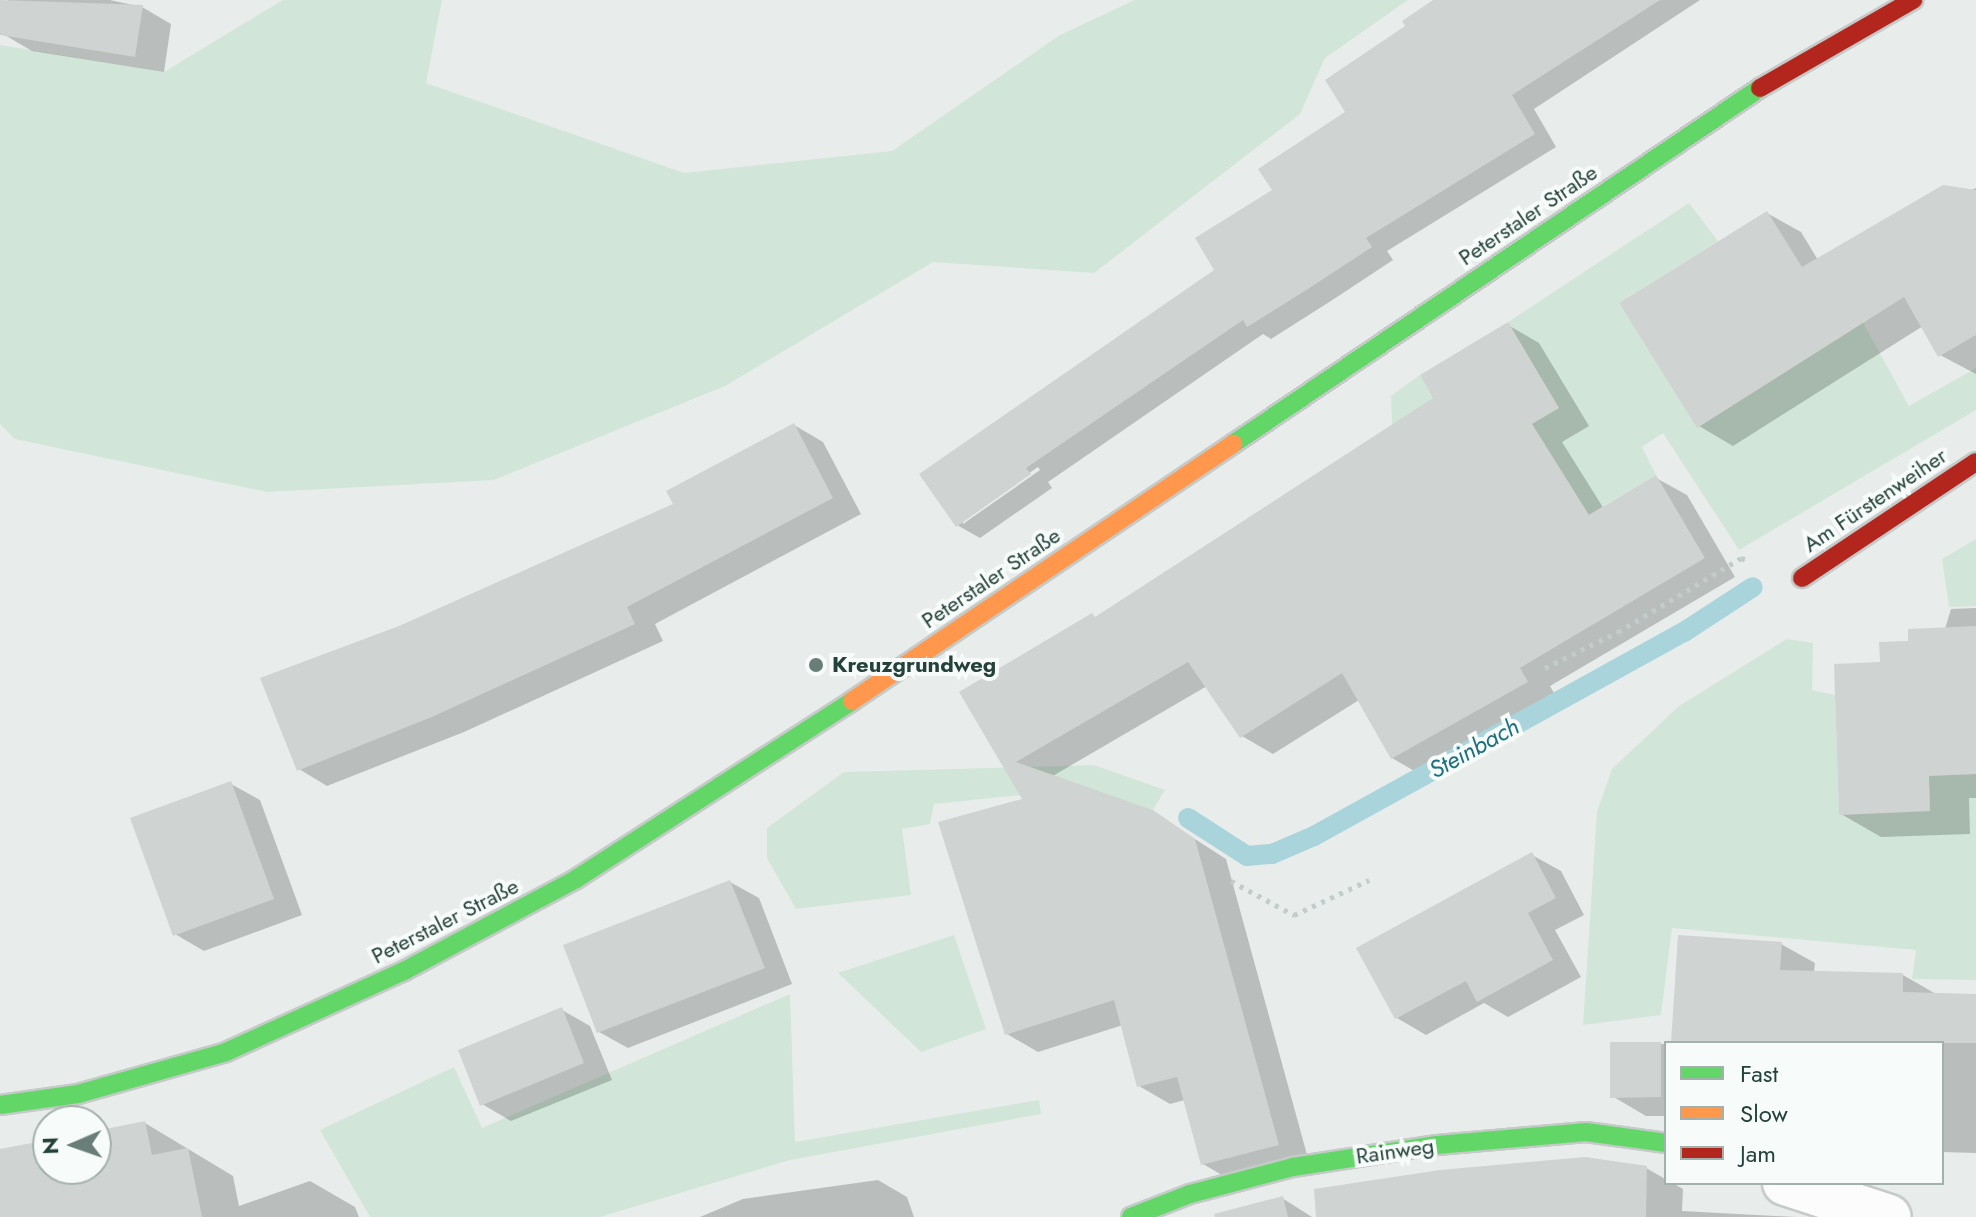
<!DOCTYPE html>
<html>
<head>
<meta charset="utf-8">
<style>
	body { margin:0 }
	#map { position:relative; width:1976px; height:1217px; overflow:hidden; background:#e8edeb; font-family:Jost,sans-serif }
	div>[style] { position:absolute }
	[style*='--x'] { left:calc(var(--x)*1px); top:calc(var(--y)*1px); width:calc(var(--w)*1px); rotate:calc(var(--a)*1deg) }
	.green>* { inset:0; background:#d1e6d8 }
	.shadow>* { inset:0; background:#0003 }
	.stream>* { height:20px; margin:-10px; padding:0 10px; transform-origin:10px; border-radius:10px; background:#a9d4db }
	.building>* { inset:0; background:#cfd4d2 }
	.path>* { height:5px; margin-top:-2.5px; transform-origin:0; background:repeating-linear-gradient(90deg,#c3ccca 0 4px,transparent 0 10px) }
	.roads { filter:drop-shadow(2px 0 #c5cac8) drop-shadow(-2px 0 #c5cac8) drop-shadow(0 2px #c5cac8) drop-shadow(0 -2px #c5cac8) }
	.street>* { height:44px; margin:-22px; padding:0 22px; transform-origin:22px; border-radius:22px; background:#fcfcfc }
	.fast>* { height:18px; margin:-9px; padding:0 9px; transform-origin:9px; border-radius:9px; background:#63d668 }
	.slow>* { height:18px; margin:-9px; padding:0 9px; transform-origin:9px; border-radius:9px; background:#ff974d }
	.jam>* { height:18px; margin:-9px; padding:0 9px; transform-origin:9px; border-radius:9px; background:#b3261e }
	.dots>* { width:22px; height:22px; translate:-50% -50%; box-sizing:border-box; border:4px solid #f7fbf9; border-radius:50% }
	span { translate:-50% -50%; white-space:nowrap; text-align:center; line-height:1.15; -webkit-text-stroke:8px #f7fbf9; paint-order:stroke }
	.street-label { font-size:22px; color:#24423a }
	.poi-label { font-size:22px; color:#24423a; font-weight:700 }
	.left { translate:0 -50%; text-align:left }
	.water-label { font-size:24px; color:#1c6f80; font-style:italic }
	.legend { position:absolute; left:1664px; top:1041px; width:280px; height:144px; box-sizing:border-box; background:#f7fbf9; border:2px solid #a3b1ad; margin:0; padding:10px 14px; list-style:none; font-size:24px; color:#24423a }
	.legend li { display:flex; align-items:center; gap:16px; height:40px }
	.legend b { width:40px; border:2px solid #a3b1ad }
	.north { position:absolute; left:32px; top:1105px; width:80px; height:80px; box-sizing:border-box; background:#f7fbf9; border:2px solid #a3b1ad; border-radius:50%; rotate:268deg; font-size:22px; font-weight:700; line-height:32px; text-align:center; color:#24423a }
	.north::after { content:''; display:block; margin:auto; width:28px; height:36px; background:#697e78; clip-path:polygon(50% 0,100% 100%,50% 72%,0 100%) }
</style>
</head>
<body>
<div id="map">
	<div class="green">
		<div style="clip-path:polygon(283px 0,442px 0,426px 83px,684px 173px,892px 151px,1060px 35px,1135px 0,1408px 0,1325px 58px,1300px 114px,1094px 273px,933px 262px,725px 386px,494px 480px,267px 492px,15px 439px,0 424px,0 45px,164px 72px)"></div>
		<div style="clip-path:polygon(1689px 203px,1718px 241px,1619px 303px,1697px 427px,1862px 321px,1909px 406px,1976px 368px,1976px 410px,1739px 550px,1663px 433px,1642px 447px,1656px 475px,1489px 573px,1392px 424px,1391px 396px,1420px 375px,1490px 493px,1552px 457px,1532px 424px,1508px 322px)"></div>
		<div style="clip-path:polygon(1976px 539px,1976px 606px,1949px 607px,1942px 559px)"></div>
		<div style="clip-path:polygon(1787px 639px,1813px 643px,1812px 690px,1835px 695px,1839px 815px,1930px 811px,1929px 776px,1976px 774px,1976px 980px,1912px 979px,1916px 950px,1672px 928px,1661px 1015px,1583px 1025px,1597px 812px,1612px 769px,1679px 706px)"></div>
		<div style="clip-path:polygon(1094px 765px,1165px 790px,1153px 810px,1089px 788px,934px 804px,930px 824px,902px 829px,911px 895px,796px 909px,767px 858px,767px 828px,844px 772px)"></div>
		<div style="clip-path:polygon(954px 935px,986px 1029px,921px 1052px,838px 973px)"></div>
		<div style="clip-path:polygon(790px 994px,795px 1142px,1039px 1100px,1041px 1114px,790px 1160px,600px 1217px,370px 1217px,320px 1130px,454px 1067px,482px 1128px)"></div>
	</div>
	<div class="shadow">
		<div style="clip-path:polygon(8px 0,110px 0,142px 7px,171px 24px,164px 72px,32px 51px,3px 34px)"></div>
		<div style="clip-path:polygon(evenodd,1462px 0,1700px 0,1534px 109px,1556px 147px,1387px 251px,1393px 260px,1334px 299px,1271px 339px,1263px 334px,1048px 482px,1052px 488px,980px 538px,957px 525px,922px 475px,1217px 270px,1198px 239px,1275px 191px,1261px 170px,1348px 112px,1327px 81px,1443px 4px,1450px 8px,1462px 0,1038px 467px,1040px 470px,963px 524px,963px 519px,1038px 467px)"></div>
		<div style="clip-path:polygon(1976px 188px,1976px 374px,1940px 355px,1923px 326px,1733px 446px,1699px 426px,1767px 213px,1801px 232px,1818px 260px)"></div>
		<div style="clip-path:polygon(1508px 325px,1539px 343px,1589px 426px,1562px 442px,1604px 509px,1656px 478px,1687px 495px,1735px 577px,1550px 686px,1558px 700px,1423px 776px,1392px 758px,1359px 700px,1273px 754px,1242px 736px,1207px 686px,1051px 777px,1153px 812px,1226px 859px,1309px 1162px,1234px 1182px,1203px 1164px,1185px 1100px,1170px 1104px,1139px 1086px,1123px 1025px,1038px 1052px,1007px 1034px,1025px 800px,962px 693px,1097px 618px,1436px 398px)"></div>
		<div style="clip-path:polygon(794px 425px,823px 442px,861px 514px,655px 624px,663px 641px,464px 732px,327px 786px,299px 769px,399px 628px,676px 505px)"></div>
		<div style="clip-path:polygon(1976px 608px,1976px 798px,1969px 798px,1970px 834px,1881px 837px,1841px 814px,1882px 664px,1945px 629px,1951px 609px)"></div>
		<div style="clip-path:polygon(231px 784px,260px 800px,302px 915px,204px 951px,175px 934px)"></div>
		<div style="clip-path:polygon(1532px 855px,1561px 871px,1584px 915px,1555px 930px,1581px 977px,1508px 1017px,1484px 1003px,1426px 1035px,1397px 1018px)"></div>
		<div style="clip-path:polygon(730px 882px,759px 898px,792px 984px,628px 1048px,599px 1032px)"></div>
		<div style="clip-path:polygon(1781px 944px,1815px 963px,1814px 972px,1903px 975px,1936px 994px,1976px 996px,1976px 1153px,1942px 1152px,1942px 1043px,1673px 1043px)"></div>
		<div style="clip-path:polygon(562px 1010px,590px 1026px,612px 1080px,511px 1121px,482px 1104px)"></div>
		<div style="clip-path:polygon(1612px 1044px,1666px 1044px,1666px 1116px,1646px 1116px,1612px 1096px)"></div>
		<div style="clip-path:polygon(145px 1123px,233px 1176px,239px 1206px,310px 1181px,355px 1207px,359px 1217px,0 1217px,0 1151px,48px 1142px,48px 1169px,96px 1169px,96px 1133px)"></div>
		<div style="clip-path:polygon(1646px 1168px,1683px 1189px,1682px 1211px,1796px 1217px,1399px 1217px)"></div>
		<div style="clip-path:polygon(878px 1180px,907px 1197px,914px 1217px,700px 1217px,743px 1199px)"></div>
		<div style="clip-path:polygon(1282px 1198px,1312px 1217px,1217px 1217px)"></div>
	</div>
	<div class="stream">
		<div style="--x:1188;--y:818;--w:70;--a:32.8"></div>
		<div style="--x:1247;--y:856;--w:25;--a:-5"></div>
		<div style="--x:1272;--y:854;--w:46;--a:-23.2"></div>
		<div style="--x:1314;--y:836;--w:423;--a:-28.9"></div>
		<div style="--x:1684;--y:632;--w:82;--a:-33.1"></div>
	</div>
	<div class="building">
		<div style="clip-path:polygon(0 0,143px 5px,135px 57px,0 35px)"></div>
		<div style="clip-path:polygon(1433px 0,1660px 0,1512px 95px,1535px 134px,1366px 238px,1372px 247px,1311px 287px,1247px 327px,1243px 320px,1136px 393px,1026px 468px,1031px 474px,956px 527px,919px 474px,1214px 270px,1195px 238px,1272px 190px,1258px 169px,1345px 112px,1325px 80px,1405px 26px,1402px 21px)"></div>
		<div style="clip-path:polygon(1943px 185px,1976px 190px,1976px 335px,1938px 357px,1904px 297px,1697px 428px,1619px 303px,1767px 211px,1802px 267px)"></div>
		<div style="clip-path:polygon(1508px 322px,1559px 408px,1532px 424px,1589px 515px,1656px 475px,1705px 558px,1520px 668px,1528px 682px,1391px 759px,1342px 673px,1240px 738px,1188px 662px,1016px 762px,1153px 810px,1195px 839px,1279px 1145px,1201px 1165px,1177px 1077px,1137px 1087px,1114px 1000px,1005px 1035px,938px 822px,1022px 799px,959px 692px,1092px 613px,1095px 617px,1433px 398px,1420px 375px)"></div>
		<div style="clip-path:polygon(794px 423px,833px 498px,627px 607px,635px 624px,434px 716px,297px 771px,260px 678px,399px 626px,673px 504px,666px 491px)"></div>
		<div style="clip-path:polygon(1976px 626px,1976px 774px,1929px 776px,1930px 811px,1839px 815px,1834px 664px,1880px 662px,1879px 642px,1908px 641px,1908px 629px)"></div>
		<div style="clip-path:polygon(231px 781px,274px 899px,173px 936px,130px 818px)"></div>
		<div style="clip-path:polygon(1532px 852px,1556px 898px,1528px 913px,1553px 960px,1477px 1002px,1466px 981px,1395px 1019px,1356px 948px)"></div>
		<div style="clip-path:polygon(730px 880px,765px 968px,597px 1033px,563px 945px)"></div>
		<div style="clip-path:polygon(1678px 935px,1782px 942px,1780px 970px,1903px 973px,1903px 992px,1976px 994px,1976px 1043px,1671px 1043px)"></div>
		<div style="clip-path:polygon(562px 1007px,584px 1063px,480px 1106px,458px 1050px)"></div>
		<div style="clip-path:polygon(1610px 1042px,1661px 1042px,1661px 1097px,1610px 1098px)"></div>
		<div style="clip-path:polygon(145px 1121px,152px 1155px,188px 1148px,202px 1217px,0 1217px,0 1149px,48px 1140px,48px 1169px,96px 1169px,96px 1131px)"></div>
		<div style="clip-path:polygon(1585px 1157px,1647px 1166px,1646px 1217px,1316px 1217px,1314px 1189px,1440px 1170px)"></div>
		<div style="clip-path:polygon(1283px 1196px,1288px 1217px,1215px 1217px,1214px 1214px)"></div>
	</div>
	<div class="path">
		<div style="--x:1545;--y:668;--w:81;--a:-26.3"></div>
		<div style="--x:1618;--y:632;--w:144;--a:-31"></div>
		<div style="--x:1741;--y:558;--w:9;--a:18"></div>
		<div style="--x:1231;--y:881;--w:72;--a:28.4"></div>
		<div style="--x:1294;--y:915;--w:83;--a:-25"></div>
	</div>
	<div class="roads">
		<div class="street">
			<div style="--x:1785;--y:1183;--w:109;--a:18.1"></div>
		</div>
		<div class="fast">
			<div style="--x:1233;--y:444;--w:636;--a:-34.04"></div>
			<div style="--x:0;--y:1105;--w:79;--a:-8"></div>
			<div style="--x:78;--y:1094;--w:154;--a:-15.8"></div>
			<div style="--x:226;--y:1052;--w:196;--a:-24.5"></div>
			<div style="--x:404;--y:971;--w:195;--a:-28.1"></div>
			<div style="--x:576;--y:879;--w:328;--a:-32.8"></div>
			<div style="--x:1131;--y:1217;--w:63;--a:-21.3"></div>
			<div style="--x:1190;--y:1194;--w:106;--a:-14.7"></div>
			<div style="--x:1293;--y:1167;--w:146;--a:-8.7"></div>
			<div style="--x:1437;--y:1145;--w:150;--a:-5"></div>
			<div style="--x:1586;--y:1132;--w:81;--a:7.8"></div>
		</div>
		<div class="slow">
			<div style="--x:852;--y:701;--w:460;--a:-34"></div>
		</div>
		<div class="jam">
			<div style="--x:1760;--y:88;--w:177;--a:-29.9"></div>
			<div style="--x:1802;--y:578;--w:209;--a:-33.7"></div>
		</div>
	</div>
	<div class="dots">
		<div style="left:816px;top:665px;background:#697e78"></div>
	</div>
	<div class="street-label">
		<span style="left:1528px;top:215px;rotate:-34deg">Peterstaler Straße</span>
		<span style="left:1875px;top:500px;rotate:-34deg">Am Fürstenweiher</span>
		<span style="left:991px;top:578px;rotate:-34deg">Peterstaler Straße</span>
		<span style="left:445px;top:921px;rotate:-27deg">Peterstaler Straße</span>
		<span style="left:1395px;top:1151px;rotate:-8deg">Rainweg</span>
	</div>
	<div class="poi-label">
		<span class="left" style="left:832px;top:665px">Kreuzgrundweg</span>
	</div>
	<div class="water-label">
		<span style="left:1474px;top:748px;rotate:-29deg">Steinbach</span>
	</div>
	<ul class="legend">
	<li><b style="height:10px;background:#63d668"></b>Fast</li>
	<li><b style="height:10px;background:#ff974d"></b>Slow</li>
	<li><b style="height:10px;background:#b3261e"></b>Jam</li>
	</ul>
	<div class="north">N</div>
</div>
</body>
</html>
